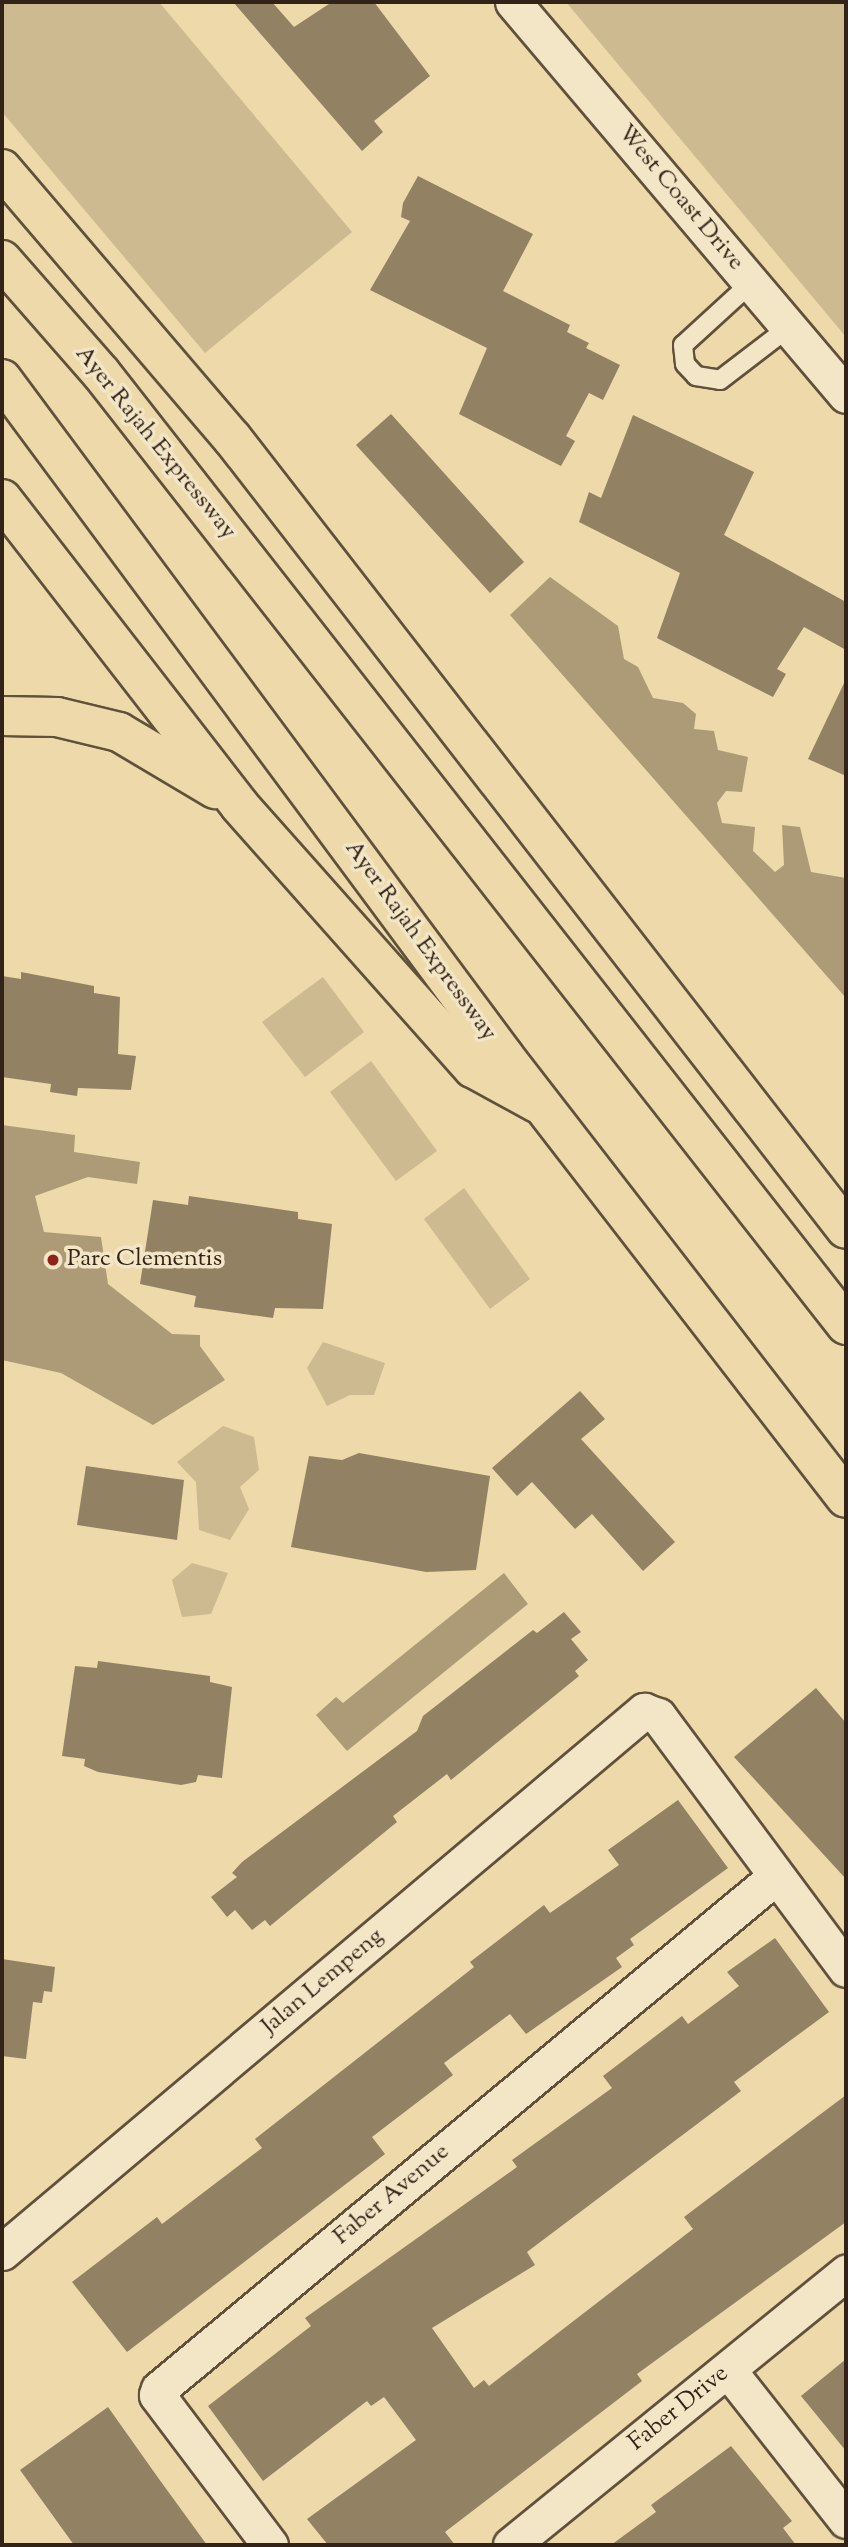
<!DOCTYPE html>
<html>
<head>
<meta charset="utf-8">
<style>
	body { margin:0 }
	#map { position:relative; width:848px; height:2547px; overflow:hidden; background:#edd9a9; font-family:"Sorts Mill Goudy",serif }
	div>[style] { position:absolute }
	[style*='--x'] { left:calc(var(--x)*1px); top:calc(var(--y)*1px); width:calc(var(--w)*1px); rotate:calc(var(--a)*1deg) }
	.green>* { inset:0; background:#cdba90 }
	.water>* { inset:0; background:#ad9b77 }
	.building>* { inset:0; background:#938163 }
	.roads { filter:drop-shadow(2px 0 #61503c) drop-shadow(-2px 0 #61503c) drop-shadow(0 2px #61503c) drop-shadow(0 -2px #61503c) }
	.service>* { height:18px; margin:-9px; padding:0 9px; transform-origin:9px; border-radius:9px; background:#f3e6c7 }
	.minor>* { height:35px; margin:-17.5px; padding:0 17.5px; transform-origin:17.5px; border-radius:17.5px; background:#f3e6c7 }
	.motorway>* { height:38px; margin:-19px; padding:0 19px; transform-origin:19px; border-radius:19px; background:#edd9a9 }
	.dots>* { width:19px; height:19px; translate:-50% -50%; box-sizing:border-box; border:4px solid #f3e6c7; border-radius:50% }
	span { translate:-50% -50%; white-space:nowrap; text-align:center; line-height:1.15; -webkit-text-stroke:7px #f3e6c7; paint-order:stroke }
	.street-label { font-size:24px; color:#322217 }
	.poi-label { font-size:24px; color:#322217 }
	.left { translate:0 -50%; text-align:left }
	.frame { position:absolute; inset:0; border:4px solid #322217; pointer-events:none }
</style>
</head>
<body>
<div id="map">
	<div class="green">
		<div style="clip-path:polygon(2px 2px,159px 2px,352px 232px,205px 353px,2px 112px)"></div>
		<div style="clip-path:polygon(566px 2px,846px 2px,846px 337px)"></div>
		<div style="clip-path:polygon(323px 977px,364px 1032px,305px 1077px,262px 1022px)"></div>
		<div style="clip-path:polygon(371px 1061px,437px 1151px,396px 1181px,330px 1092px)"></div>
		<div style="clip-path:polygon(464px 1188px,530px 1279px,490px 1309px,424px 1219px)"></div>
		<div style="clip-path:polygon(323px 1342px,385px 1363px,374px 1395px,350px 1395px,327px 1406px,307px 1368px)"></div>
		<div style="clip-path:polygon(223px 1426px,254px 1437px,259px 1470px,240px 1487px,249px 1509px,230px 1540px,199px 1530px,196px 1482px,177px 1462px)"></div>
		<div style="clip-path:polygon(192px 1563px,228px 1573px,211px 1614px,182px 1617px,172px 1580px)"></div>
	</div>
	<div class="water">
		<div style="clip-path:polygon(550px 577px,618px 626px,624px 659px,638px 667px,653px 698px,683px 703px,696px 714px,694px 729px,714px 731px,718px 750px,748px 757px,742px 792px,726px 791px,717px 803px,722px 823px,755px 827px,753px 851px,775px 872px,784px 865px,782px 825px,800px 827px,811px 872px,846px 878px,846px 998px,510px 615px)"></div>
		<div style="clip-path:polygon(2px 1125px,75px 1135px,74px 1152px,140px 1162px,137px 1184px,88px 1177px,35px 1196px,44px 1232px,101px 1237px,108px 1284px,172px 1334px,200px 1335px,200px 1346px,225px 1380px,153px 1425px,61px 1373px,2px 1360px)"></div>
		<div style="clip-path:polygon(504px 1573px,528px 1604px,347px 1751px,316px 1715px,336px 1697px,343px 1703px)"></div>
	</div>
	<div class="building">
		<div style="clip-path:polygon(233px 2px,272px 2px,294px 27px,332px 2px,374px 2px,430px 76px,374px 121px,383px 132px,362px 151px)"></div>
		<div style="clip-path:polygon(418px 176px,533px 234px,503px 291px,570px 325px,567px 332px,589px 343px,586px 348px,620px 365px,603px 400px,589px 393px,566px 436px,575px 441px,561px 466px,459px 414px,487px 348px,370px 290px,410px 221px,401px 217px,403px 203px)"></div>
		<div style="clip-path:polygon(391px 414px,524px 562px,490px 593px,356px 445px)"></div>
		<div style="clip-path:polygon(633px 415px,754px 472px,724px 535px,846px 602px,846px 650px,804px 627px,777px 669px,786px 674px,773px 697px,657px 638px,680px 573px,579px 522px,589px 492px,601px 498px)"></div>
		<div style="clip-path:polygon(846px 679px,846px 776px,808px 759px)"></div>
		<div style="clip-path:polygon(21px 972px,94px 986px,94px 993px,120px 997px,118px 1054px,136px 1056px,131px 1090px,78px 1088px,77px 1096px,50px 1092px,51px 1084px,2px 1077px,2px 976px,21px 979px)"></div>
		<div style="clip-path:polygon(189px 1196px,298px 1212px,298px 1219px,332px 1224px,323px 1309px,275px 1308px,273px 1318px,194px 1307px,196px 1296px,140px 1284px,153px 1200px,188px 1205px)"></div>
		<div style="clip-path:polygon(580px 1391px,605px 1419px,581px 1439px,675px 1542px,643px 1571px,592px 1514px,575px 1529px,532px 1482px,517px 1496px,492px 1468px)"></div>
		<div style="clip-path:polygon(359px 1453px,490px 1476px,476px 1570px,426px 1572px,291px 1547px,309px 1456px,342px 1460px)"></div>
		<div style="clip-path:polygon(86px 1466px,184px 1480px,177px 1540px,77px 1525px)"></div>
		<div style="clip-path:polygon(564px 1612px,581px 1632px,571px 1639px,588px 1660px,575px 1671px,579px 1676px,451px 1780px,447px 1774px,393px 1816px,397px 1822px,270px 1926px,265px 1920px,252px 1930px,235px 1910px,227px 1917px,211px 1897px,237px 1877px,232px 1873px,242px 1862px,417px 1731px,423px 1716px,533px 1630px,537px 1633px)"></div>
		<div style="clip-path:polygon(98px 1661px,210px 1676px,210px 1682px,232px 1687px,222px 1778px,198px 1775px,196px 1782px,181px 1785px,98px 1772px,84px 1766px,85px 1759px,62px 1756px,75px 1666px,97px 1668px)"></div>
		<div style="clip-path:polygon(816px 1688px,846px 1723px,846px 1879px,734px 1757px)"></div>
		<div style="clip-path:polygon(678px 1800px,728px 1868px,630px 1939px,634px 1945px,616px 1958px,622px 1967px,526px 2034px,510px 2014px,444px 2063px,453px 2075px,372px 2137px,385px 2154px,127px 2352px,72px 2282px,157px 2217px,162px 2224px,262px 2148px,255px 2139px,474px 1967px,470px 1962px,544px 1905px,550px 1913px,619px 1865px,608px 1850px)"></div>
		<div style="clip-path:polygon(775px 1938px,829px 2012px,734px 2082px,741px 2091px,527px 2252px,535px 2265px,432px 2328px,474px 2388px,484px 2380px,489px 2386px,693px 2229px,684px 2217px,846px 2095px,846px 2222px,637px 2374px,642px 2381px,445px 2532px,455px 2545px,328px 2545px,307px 2519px,416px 2440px,384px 2397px,371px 2406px,367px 2401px,263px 2481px,208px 2406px,311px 2326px,305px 2318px,517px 2167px,512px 2160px,612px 2088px,603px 2076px,682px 2016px,688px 2024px,739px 1986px,727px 1972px)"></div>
		<div style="clip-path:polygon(2px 1959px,55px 1967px,52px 1992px,44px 1991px,42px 2003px,33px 2002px,26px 2059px,2px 2056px)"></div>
		<div style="clip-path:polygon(846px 2359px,846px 2451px,801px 2396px)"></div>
		<div style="clip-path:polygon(108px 2407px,159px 2479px,207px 2545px,74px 2545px,20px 2470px)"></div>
		<div style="clip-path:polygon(731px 2446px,792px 2521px,783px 2528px,796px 2545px,611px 2545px,656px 2512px,651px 2505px)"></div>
	</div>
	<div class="roads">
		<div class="service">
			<div style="--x:751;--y:283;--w:92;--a:137.6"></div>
			<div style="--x:683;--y:345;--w:19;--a:84"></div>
			<div style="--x:685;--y:364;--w:16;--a:47"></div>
			<div style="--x:696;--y:376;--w:24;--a:9"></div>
			<div style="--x:720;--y:380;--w:87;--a:-37.5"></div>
		</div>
		<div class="minor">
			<div style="--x:513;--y:2;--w:515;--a:49.72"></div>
			<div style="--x:2;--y:2252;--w:840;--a:-40.12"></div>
			<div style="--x:644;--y:1711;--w:15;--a:20"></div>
			<div style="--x:658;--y:1716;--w:315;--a:53.4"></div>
			<div style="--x:728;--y:2370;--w:191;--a:51.8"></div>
			<div style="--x:270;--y:2545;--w:188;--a:-127"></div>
			<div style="--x:157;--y:2395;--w:6;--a:-72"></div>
			<div style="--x:159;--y:2389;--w:801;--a:-39.73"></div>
			<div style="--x:511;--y:2545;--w:432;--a:-39.1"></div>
		</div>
		<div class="motorway">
			<div style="--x:2;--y:169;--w:354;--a:49.5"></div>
			<div style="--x:232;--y:438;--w:1001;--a:52.18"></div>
			<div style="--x:2;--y:260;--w:150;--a:48.8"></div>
			<div style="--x:101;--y:373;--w:1209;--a:51.95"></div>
			<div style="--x:2;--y:379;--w:844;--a:53.43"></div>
			<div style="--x:505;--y:1057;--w:557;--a:52.29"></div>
			<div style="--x:2;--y:499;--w:388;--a:52.2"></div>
			<div style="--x:240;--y:806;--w:351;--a:48.4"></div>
			<div style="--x:473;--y:1068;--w:73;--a:28.7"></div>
			<div style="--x:2;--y:716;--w:55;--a:1"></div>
			<div style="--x:57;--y:717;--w:64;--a:13.6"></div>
			<div style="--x:119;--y:732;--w:112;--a:30.7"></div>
		</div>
	</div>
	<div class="dots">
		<div style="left:53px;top:1260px;background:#8f2418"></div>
	</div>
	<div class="street-label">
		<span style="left:680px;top:198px;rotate:50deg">West Coast Drive</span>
		<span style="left:155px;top:443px;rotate:51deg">Ayer Rajah Expressway</span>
		<span style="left:420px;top:941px;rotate:54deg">Ayer Rajah Expressway</span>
		<span style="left:323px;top:1982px;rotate:-40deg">Jalan Lempeng</span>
		<span style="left:392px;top:2195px;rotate:-40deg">Faber Avenue</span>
		<span style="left:679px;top:2409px;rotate:-39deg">Faber Drive</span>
	</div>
	<div class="poi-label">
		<span class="left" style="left:67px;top:1260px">Parc Clementis</span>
	</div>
	<div class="frame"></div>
</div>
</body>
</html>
